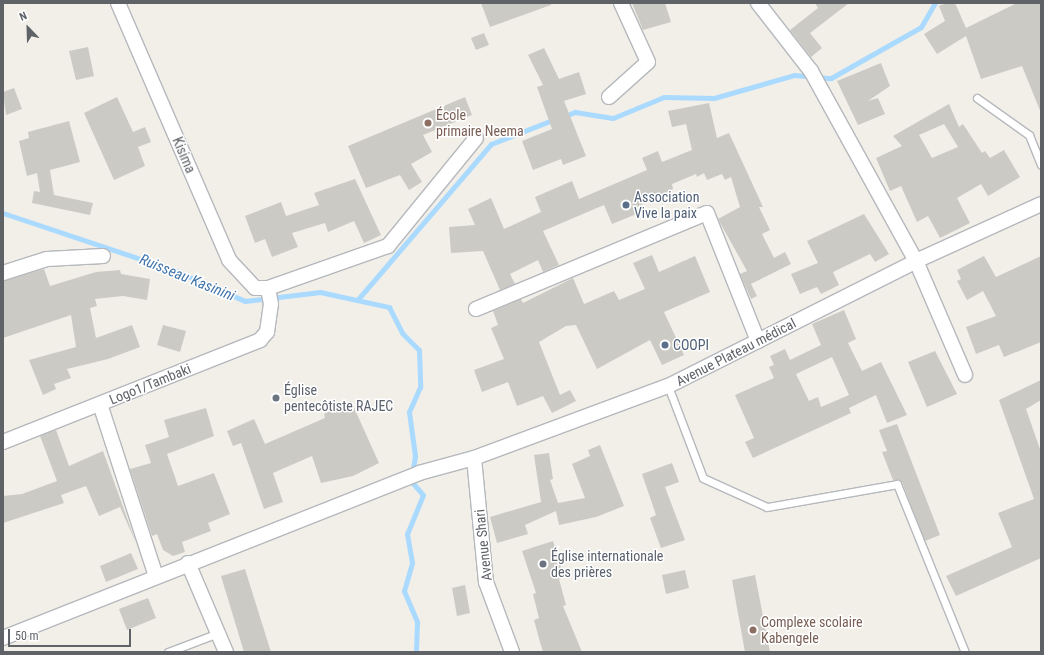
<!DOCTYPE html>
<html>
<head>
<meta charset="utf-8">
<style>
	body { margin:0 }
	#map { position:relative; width:1044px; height:655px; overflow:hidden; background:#f1efe8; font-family:"Roboto Condensed",sans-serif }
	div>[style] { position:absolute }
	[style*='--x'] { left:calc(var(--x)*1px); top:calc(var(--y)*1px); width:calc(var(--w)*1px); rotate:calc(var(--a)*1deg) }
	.stream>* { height:5px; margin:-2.5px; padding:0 2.5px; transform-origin:2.5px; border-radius:2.5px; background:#aadaff }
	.building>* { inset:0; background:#cccac5 }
	.roads { filter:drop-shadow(1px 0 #b5b8bc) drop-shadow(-1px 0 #b5b8bc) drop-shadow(0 1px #b5b8bc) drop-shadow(0 -1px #b5b8bc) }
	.lane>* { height:7px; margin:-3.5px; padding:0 3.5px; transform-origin:3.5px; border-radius:3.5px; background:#fff }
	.street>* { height:14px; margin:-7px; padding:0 7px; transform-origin:7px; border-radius:7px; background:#fff }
	.dots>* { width:11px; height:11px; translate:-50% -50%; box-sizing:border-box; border:2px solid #fff; border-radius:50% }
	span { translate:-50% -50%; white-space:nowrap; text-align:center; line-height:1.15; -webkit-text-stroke:3px #fff; paint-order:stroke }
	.education-label { font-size:14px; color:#785e54 }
	.left { translate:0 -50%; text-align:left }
	.street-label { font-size:14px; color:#5f6368 }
	.service-label { font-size:14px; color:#4e5e75 }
	.worship-label { font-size:14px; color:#5b616d }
	.water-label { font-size:15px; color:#4174aa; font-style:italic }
	.frame { position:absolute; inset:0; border:4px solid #5f6368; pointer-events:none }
	.north { position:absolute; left:8px; top:8px; width:40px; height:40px; -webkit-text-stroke:3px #fff; paint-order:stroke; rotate:337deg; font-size:11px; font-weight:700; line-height:16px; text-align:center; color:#5f6368 }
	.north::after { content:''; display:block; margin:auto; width:14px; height:18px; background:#5f6368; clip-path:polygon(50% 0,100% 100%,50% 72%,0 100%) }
	.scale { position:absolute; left:8px; top:629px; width:123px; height:18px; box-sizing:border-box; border:2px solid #5f6368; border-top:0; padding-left:5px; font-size:12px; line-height:14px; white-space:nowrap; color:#5f6368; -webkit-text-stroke:3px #fff; paint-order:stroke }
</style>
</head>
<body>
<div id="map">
	<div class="stream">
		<div style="--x:565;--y:116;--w:11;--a:-22"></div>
		<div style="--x:575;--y:112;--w:38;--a:9"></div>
		<div style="--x:613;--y:118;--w:55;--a:-22.4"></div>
		<div style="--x:664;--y:97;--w:50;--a:1.1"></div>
		<div style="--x:714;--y:98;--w:83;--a:-16"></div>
		<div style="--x:794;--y:75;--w:37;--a:5"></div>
		<div style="--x:831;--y:78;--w:103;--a:-29.5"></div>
		<div style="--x:921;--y:27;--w:28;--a:-60"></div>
		<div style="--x:3;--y:213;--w:182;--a:18.5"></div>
		<div style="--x:176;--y:271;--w:75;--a:23.5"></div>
		<div style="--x:245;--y:301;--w:76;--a:-6.8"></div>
		<div style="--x:320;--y:292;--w:71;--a:12.3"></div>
		<div style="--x:389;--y:307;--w:29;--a:63"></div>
		<div style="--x:402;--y:333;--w:24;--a:45"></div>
		<div style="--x:419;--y:350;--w:37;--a:88"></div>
		<div style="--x:420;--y:387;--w:27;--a:114"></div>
		<div style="--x:409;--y:412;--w:44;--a:82.2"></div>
		<div style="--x:415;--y:456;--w:25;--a:99"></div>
		<div style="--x:411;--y:481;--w:18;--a:49"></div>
		<div style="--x:423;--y:495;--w:42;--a:112.3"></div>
		<div style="--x:407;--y:534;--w:29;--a:80"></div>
		<div style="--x:412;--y:563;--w:29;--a:106"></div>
		<div style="--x:404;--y:591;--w:34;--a:67"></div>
		<div style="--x:417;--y:622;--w:30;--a:92"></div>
		<div style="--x:359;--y:298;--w:203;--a:-49.4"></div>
		<div style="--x:491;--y:144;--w:69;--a:-21.3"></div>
	</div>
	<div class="building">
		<div style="clip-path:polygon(481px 3px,551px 3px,551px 5px,490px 27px)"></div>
		<div style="clip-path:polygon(632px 3px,665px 3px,671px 22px,643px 30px)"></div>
		<div style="clip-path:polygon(815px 3px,849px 3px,810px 33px,822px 48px,811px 57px,790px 30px,818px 8px)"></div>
		<div style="clip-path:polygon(947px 3px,955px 3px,966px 28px,1017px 3px,1041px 3px,1041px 113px,1022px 66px,981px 79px,966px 36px,937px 54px,924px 34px,945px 21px,939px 6px)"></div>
		<div style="clip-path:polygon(484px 33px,489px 45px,476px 50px,471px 38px)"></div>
		<div style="clip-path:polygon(88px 47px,94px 76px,76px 80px,69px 51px)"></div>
		<div style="clip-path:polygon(544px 48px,559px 79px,579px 72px,586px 94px,564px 101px,586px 156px,563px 165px,561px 159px,533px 170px,522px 141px,552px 129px,537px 87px,543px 85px,528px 55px)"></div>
		<div style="clip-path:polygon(881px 63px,890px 86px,868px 101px,878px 98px,885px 114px,858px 125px,837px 81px)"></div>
		<div style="clip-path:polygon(14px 88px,22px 109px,6px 115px,3px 92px)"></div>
		<div style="clip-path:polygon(117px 97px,133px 132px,145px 127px,151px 142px,138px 147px,145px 166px,114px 180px,84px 113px)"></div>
		<div style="clip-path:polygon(465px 97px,472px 115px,423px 135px,432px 152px,411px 164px,422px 182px,409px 190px,400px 175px,366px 188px,348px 146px)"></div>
		<div style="clip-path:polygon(709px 103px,717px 138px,729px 133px,763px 207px,759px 207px,770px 230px,762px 234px,774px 258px,785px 252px,791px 264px,751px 284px,757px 296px,751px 299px,740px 274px,747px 271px,718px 219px,740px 207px,731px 177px,725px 180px,722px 174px,707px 180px,704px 173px,697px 177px,696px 174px,672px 184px,673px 189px,637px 207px,639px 213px,612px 224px,604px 205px,543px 231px,559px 265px,543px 272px,538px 260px,510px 274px,515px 284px,500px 290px,483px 251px,451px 253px,449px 227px,475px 225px,468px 209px,491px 198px,504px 229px,541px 212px,535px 197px,572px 181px,579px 199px,647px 170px,642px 158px,658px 151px,662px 162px,692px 150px,686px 124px,672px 127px,668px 111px)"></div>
		<div style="clip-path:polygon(evenodd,949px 104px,959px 127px,963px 124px,982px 153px,985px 151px,990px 158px,1004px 150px,1020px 177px,988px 196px,981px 184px,957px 198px,970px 223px,940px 238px,928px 216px,917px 222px,901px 186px,890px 191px,876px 158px,902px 146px,893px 136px,949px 104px,944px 124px,958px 147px,932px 158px,919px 135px,944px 124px)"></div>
		<div style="clip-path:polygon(69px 121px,80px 162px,50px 170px,54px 195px,93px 203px,90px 215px,32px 203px,34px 191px,40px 192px,37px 173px,27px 176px,19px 141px,29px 138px,28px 132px)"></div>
		<div style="clip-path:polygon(355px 179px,381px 235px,364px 243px,354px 221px,328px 232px,325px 223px,292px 233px,298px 247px,272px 257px,265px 239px,255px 243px,245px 216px,281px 202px,286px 216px,319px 205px,314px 193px)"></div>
		<div style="clip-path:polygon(864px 214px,889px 254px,875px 262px,870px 254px,833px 272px,839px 285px,821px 294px,817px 287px,800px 294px,791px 274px,818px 263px,807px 241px)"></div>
		<div style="clip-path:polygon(652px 255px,659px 272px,695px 256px,710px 292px,664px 312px,684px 355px,662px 365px,650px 340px,597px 369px,576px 325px,566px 326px,539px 342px,560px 395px,570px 390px,576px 401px,552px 413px,543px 396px,517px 406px,508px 382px,482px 392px,474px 370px,504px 359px,491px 328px,498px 325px,493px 311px,521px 299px,523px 303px,573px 278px,584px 304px,614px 291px,619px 300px,645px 289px,633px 263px)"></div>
		<div style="clip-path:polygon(984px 256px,996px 277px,1041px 256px,1041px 342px,1004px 357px,999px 345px,976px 354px,966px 327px,996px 316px,983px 291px,967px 300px,957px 281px,961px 279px,957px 270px)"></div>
		<div style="clip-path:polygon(44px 269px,50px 286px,96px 272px,120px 270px,121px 274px,150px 279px,147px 300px,123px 296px,95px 299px,97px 306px,90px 308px,96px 338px,132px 325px,140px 347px,108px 359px,67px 369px,71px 378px,54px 384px,56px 389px,43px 395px,29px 360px,76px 347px,71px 315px,3px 338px,3px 281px)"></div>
		<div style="clip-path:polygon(evenodd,844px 310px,856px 339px,848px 343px,862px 371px,881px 362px,907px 415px,887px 423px,876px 395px,849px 408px,851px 413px,753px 458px,745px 442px,754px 438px,735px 395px,774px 378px,769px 367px,774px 365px,770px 356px,785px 349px,790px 360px,821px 345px,812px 324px,844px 310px,832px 357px,849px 395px,821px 407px,818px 397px,809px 401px,796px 374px,832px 357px)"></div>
		<div style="clip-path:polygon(163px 325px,186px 331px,180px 352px,157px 345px)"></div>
		<div style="clip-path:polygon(935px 351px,957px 394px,927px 407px,908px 362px)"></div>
		<div style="clip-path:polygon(1041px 380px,1041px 400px,1026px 409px,1041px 452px,1041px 558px,956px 596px,946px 576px,1012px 547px,998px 513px,1034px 499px,999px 400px)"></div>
		<div style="clip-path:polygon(351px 401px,379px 463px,353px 476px,321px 483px,312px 456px,273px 473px,283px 502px,264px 509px,241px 443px,233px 446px,227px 431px,254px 419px,265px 444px,325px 418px,324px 414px)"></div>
		<div style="clip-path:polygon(206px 408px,214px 436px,167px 454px,178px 486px,214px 473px,230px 514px,208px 523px,211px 531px,182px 542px,185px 552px,173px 556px,163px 550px,157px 534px,152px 536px,130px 469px,151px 463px,145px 445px,169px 437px,164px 420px)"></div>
		<div style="clip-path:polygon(897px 424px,940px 535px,925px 541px,902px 482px,893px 480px,882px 452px,887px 451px,879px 430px)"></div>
		<div style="clip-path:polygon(56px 430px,69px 466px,103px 451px,136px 543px,120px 507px,99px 516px,86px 486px,61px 495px,64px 503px,3px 523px,3px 496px,22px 494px,57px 481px,40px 436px)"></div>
		<div style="clip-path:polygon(600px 445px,624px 506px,596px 517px,559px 525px,556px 511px,525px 525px,528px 534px,497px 543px,490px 517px,541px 502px,534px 455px,549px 453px,553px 479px,550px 480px,558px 503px,585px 498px,572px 464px,590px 456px,588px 450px)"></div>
		<div style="clip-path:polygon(672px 463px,679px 482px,665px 487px,685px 540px,661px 548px,650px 518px,656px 515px,642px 474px)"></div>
		<div style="clip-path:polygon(553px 541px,564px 577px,559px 579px,566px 605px,563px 606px,582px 652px,543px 652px,540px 642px,534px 620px,539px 618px,533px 594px,536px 593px,522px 551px)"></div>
		<div style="clip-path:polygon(131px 553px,138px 569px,106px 582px,100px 566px)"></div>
		<div style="clip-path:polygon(245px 569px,270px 649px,271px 652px,244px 652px,221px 576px)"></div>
		<div style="clip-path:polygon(685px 570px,689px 588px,666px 594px,662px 575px)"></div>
		<div style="clip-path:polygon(755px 575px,770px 652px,745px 652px,732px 580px)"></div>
		<div style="clip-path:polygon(465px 585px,470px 613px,457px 616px,452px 588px)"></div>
		<div style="clip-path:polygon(148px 598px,156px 618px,127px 630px,119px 609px)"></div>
	</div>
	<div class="roads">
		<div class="lane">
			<div style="--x:977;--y:98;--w:64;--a:35.4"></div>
			<div style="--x:1029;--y:135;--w:32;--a:68"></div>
			<div style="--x:668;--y:386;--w:98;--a:69.2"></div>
			<div style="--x:703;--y:478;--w:70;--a:24.4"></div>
			<div style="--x:767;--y:507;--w:132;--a:-10"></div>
			<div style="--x:897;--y:484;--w:181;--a:68"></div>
			<div style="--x:168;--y:652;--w:53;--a:-20.8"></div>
		</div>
		<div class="street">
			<div style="--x:118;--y:3;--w:280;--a:66.6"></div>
			<div style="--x:229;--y:260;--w:38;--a:47"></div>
			<div style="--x:255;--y:288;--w:13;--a:0"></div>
			<div style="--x:268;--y:288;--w:127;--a:-19.3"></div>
			<div style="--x:388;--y:246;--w:139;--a:-50.8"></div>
			<div style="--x:758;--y:3;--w:86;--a:52.1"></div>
			<div style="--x:811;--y:71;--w:217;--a:61.1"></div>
			<div style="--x:916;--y:261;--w:124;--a:66.7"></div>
			<div style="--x:609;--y:97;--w:52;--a:-41.9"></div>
			<div style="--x:648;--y:62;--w:65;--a:-114.6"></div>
			<div style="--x:3;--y:273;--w:46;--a:-17.7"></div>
			<div style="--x:47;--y:259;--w:56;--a:-3.1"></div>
			<div style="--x:476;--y:309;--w:250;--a:-22.6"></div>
			<div style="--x:707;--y:213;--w:138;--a:68.3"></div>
			<div style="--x:100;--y:404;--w:181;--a:72"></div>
			<div style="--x:3;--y:442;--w:277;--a:-21.6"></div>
			<div style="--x:260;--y:340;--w:11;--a:-49"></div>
			<div style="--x:267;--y:332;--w:28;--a:-82"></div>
			<div style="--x:271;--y:304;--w:16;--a:-101"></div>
			<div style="--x:474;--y:458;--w:125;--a:84.5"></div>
			<div style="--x:486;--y:582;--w:75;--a:69.6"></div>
			<div style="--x:188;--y:563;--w:97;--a:66.9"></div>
			<div style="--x:3;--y:638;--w:448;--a:-21.6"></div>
			<div style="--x:419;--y:473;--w:57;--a:-15.3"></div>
			<div style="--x:474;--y:458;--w:207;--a:-20.4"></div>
			<div style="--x:668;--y:386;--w:278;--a:-26.7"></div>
			<div style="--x:916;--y:261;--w:137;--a:-24.5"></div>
		</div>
	</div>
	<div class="dots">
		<div style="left:428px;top:123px;background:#8d6e63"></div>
		<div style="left:626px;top:205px;background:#5c6f8a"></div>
		<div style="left:665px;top:345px;background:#5c6f8a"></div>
		<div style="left:276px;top:398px;background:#6b7280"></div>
		<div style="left:543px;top:564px;background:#6b7280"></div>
		<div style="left:753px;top:630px;background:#8d6e63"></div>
	</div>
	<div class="education-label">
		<span class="left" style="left:436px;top:123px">École<br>primaire Neema</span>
		<span class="left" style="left:761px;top:630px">Complexe scolaire<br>Kabengele</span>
	</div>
	<div class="street-label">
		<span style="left:184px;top:155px;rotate:67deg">Kisima</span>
		<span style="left:736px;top:352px;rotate:-27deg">Avenue Plateau médical</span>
		<span style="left:150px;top:384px;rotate:-22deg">Logo1/Tambaki</span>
		<span style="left:483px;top:545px;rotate:-96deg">Avenue Shari</span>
	</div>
	<div class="service-label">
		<span class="left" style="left:634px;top:205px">Association<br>Vive la paix</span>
		<span class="left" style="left:673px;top:345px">COOPI</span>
	</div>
	<div class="worship-label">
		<span class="left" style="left:284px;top:398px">Église<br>pentecôtiste RAJEC</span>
		<span class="left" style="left:551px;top:564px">Église internationale<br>des prières</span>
	</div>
	<div class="water-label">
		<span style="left:187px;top:278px;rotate:22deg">Ruisseau Kasinini</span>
	</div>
	<div class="frame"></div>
	<div class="north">N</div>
	<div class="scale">50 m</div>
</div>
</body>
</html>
